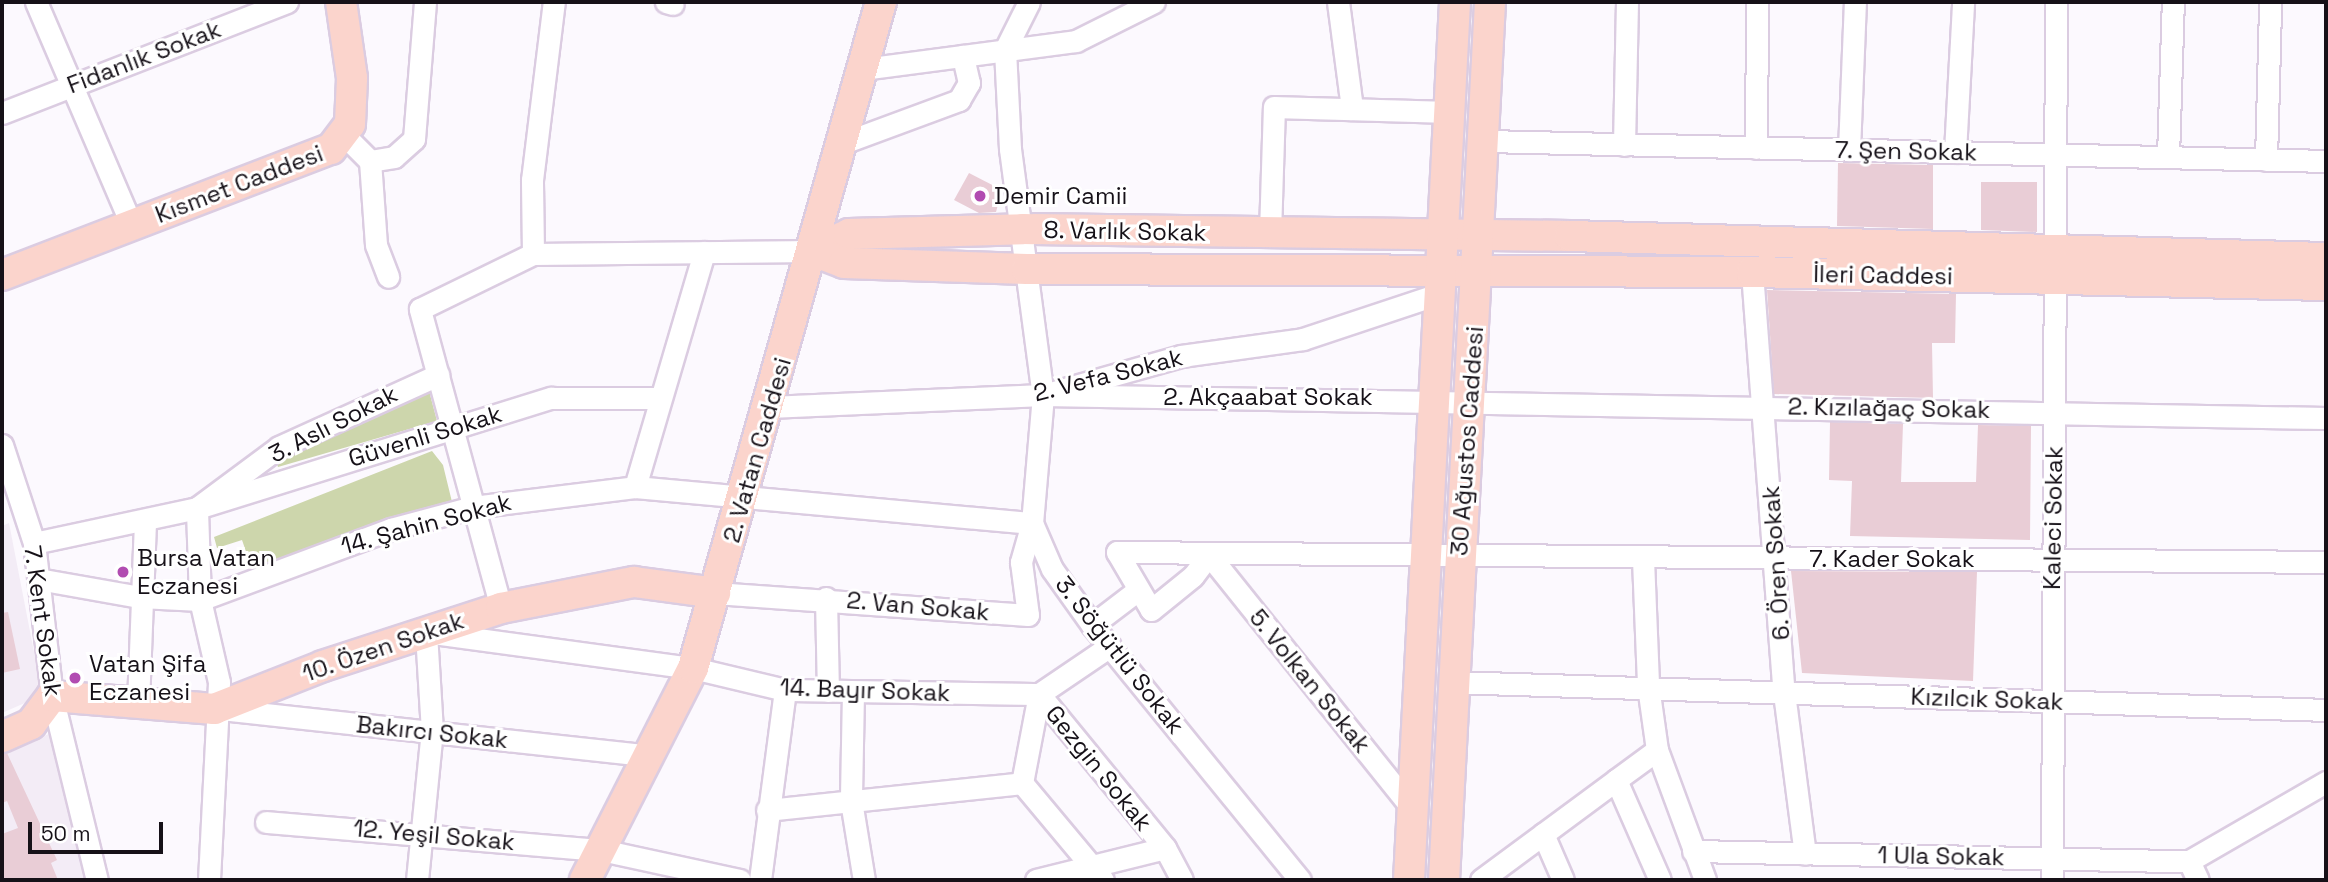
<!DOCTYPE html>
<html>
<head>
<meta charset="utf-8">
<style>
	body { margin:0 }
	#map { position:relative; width:2328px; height:882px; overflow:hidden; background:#fcf9fe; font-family:"Space Grotesk",sans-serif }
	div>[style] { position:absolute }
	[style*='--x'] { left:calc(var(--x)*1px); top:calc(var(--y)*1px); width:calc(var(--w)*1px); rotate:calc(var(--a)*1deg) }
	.built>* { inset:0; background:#f3ecf6 }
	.green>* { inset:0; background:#cdd6ac }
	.building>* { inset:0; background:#e9cdd6 }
	.roads { filter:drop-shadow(2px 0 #dbcce1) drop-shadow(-2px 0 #dbcce1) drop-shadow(0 2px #dbcce1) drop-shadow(0 -2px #dbcce1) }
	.street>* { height:21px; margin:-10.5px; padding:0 10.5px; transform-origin:10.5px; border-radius:10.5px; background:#fff }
	.secondary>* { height:30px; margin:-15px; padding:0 15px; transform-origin:15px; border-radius:15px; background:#fbd4cc }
	.dots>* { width:19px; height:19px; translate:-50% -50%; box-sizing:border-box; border:4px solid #fff; border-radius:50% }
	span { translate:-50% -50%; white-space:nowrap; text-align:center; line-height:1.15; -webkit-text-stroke:6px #fff; paint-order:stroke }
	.street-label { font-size:24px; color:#161118 }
	.poi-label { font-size:24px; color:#161118 }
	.left { translate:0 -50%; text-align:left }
	.frame { position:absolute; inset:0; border:4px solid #161118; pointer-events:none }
	.scale { position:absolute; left:28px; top:822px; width:135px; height:32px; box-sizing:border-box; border:4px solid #161118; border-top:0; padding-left:9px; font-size:21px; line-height:24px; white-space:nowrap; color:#161118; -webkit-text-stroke:5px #fff; paint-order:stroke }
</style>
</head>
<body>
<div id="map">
	<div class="built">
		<div style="clip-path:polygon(9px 523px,40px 683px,34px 699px,2px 713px,2px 526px)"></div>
		<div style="clip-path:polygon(51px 733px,87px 880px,2px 880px,2px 754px)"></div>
	</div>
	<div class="green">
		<div style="clip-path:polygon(428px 387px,437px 421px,278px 467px,273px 455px)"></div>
		<div style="clip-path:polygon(432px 451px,443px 465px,452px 502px,252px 569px,242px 540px,217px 548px,214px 537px)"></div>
	</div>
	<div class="building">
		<div style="clip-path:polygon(1838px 163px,1933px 165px,1933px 229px,1837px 226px)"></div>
		<div style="clip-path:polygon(969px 173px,1002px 190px,996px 212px,979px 213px,954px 200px)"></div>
		<div style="clip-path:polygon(1981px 182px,2037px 182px,2037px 232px,1981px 230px)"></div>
		<div style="clip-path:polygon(1767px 290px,1956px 294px,1955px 343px,1932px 343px,1933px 398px,1774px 394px)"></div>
		<div style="clip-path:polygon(1830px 422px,1903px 424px,1901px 482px,1976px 482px,1978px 425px,2031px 426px,2030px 540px,1850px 536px,1852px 481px,1829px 480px)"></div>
		<div style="clip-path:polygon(1791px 571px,1977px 572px,1973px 681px,1802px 673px)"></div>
		<div style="clip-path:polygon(8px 612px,20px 669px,2px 673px,2px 613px)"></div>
		<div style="clip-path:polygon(7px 753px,57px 860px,51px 863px,58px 880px,2px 880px,2px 834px,18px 828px,7px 801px,2px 803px,2px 754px)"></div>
	</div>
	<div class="roads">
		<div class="street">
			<div style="--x:36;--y:2;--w:241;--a:66.8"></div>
			<div style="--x:666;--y:2;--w:7;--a:16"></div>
			<div style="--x:1029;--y:2;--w:54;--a:116.6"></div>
			<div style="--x:1005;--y:50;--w:99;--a:87.1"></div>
			<div style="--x:1010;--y:149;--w:248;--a:82.4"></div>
			<div style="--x:1043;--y:395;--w:128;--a:94.9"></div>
			<div style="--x:1032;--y:523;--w:50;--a:66.5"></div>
			<div style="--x:1052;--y:569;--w:69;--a:54.5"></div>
			<div style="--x:1092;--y:625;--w:329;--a:50.8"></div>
			<div style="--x:1338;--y:2;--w:108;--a:82.5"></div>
			<div style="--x:863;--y:69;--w:215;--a:-7.5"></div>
			<div style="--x:1076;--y:41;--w:87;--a:-26.6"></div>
			<div style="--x:2;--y:113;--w:306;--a:-21.3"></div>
			<div style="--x:345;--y:136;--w:35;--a:45"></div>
			<div style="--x:370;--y:161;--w:24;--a:-9"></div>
			<div style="--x:394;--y:157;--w:27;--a:-42"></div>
			<div style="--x:414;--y:139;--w:137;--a:-85.4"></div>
			<div style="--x:1486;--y:141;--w:840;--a:1.36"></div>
			<div style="--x:843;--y:143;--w:124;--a:-20.3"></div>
			<div style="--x:959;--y:100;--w:20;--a:-60"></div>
			<div style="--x:969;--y:83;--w:28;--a:-103"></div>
			<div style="--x:1624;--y:145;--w:143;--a:-88.8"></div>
			<div style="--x:1756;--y:148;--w:146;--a:-89.6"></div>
			<div style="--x:1849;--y:150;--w:148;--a:-87.7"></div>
			<div style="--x:1955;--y:152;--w:150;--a:-86.9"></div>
			<div style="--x:2168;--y:157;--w:155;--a:-88.2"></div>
			<div style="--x:2266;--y:160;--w:158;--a:-88.5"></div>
			<div style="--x:370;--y:161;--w:84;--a:85.9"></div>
			<div style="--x:376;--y:245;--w:34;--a:69"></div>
			<div style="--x:1270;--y:233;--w:126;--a:-88.2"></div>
			<div style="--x:1274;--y:107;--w:175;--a:1.6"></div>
			<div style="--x:533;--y:254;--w:74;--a:-90.8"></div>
			<div style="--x:532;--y:180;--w:179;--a:-83"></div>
			<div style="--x:1752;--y:272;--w:422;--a:85.7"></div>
			<div style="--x:1784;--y:693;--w:162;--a:82.6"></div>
			<div style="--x:1043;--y:395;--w:1283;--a:1.03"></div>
			<div style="--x:769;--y:407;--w:274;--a:-2.5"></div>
			<div style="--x:1043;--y:395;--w:143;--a:-15.8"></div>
			<div style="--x:1181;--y:356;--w:123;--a:-7.9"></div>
			<div style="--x:1303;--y:339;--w:142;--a:-18.4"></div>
			<div style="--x:2;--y:445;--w:103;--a:71.9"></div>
			<div style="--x:34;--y:543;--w:154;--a:83.3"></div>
			<div style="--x:52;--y:696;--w:189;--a:76.3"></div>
			<div style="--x:635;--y:487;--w:245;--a:-73.6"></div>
			<div style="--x:34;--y:543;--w:167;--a:-12.1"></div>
			<div style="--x:197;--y:508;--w:102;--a:-36.6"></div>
			<div style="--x:279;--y:447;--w:175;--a:-24.4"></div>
			<div style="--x:1117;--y:552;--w:1209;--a:0.47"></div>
			<div style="--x:1117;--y:552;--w:67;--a:59.6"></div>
			<div style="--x:1151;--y:610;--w:54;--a:-39"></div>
			<div style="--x:1193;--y:576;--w:26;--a:-53"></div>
			<div style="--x:1209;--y:555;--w:324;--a:51.3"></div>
			<div style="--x:1643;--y:559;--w:127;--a:87.7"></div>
			<div style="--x:1648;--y:686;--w:65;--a:82"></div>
			<div style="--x:1657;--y:750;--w:139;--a:69.7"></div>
			<div style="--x:38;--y:579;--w:104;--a:10"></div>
			<div style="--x:140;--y:597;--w:60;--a:2.9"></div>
			<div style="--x:200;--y:600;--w:204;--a:-20.4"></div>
			<div style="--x:391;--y:529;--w:85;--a:-15"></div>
			<div style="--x:473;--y:507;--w:163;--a:-7"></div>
			<div style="--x:635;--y:487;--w:399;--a:5.2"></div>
			<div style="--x:1032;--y:523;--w:41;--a:105.8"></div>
			<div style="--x:1021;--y:562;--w:53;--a:82.5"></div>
			<div style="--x:1028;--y:615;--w:314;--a:-176"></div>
			<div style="--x:826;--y:598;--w:93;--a:88.8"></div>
			<div style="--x:501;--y:608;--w:310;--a:-105.2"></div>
			<div style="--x:420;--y:309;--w:126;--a:-26"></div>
			<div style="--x:533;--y:254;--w:280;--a:-0.6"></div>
			<div style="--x:1092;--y:625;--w:58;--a:-37.3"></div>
			<div style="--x:1110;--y:646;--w:86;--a:145.9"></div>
			<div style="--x:1039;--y:694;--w:199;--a:50.7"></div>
			<div style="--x:1165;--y:848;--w:36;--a:62"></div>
			<div style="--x:1452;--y:682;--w:874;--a:1.83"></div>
			<div style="--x:853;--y:692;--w:109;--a:91.1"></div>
			<div style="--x:851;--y:801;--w:80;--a:80.7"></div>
			<div style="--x:138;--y:704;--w:184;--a:-87.8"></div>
			<div style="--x:220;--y:709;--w:433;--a:6.2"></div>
			<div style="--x:1657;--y:750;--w:51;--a:143.8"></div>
			<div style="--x:1616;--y:780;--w:109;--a:66.3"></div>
			<div style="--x:767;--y:810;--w:256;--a:-6"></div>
			<div style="--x:266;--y:822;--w:336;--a:4.8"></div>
			<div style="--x:601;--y:850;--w:142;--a:12.2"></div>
			<div style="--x:1543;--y:834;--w:50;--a:66.5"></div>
			<div style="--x:1693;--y:851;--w:496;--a:1.2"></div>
			<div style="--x:2189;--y:861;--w:158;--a:-30"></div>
			<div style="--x:2189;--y:861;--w:21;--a:65"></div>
			<div style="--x:209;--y:880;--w:198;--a:-87.1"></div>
			<div style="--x:219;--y:682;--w:84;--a:-103"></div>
			<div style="--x:200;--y:600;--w:92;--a:-91.9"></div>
			<div style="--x:197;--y:508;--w:371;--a:-17.3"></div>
			<div style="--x:551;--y:398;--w:108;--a:0"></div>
			<div style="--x:417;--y:880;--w:150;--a:-84.3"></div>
			<div style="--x:432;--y:731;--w:99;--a:-93.5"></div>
			<div style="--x:426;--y:632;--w:269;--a:7.7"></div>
			<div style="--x:693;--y:668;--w:95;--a:13.4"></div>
			<div style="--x:785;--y:690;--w:254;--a:0.9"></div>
			<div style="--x:1039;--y:694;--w:91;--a:100.8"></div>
			<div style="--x:1022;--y:783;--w:126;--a:50.1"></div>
			<div style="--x:760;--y:880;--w:192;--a:-82.5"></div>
			<div style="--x:1036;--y:880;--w:133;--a:-13.9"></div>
			<div style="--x:1481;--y:880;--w:168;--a:-36.5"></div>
			<div style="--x:2052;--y:880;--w:878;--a:-89.74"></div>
		</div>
		<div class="secondary">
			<div style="--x:813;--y:251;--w:40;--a:-25"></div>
			<div style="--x:849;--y:234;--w:174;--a:-1.6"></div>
			<div style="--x:1023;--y:229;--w:547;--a:0.73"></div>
			<div style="--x:1570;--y:236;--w:756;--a:1.67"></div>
			<div style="--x:813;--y:251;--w:33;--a:21"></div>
			<div style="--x:844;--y:263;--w:183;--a:1.9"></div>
			<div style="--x:1027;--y:269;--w:725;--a:0.24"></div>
			<div style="--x:1752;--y:272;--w:574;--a:1.3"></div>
			<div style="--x:2;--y:275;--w:352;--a:-21"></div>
			<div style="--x:331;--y:149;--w:31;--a:-53"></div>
			<div style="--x:350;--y:124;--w:46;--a:-87.5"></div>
			<div style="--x:352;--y:78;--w:77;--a:-98.2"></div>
			<div style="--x:2;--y:737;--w:32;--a:-24"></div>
			<div style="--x:31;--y:724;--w:35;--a:-53"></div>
			<div style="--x:52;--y:696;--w:163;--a:4.6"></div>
			<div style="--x:214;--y:709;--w:117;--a:-21.5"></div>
			<div style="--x:323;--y:666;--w:187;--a:-18"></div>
			<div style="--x:501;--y:608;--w:136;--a:-11.1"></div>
			<div style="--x:634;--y:582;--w:82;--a:7.7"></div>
			<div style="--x:585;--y:880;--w:238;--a:-63"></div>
			<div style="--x:693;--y:668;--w:692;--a:-74.24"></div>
			<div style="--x:1409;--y:880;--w:879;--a:-87"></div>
			<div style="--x:1444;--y:880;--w:879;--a:-87"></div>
		</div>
	</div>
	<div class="dots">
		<div style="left:980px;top:196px;background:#b14cb1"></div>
		<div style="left:123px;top:572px;background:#b14cb1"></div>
		<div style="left:75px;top:678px;background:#b14cb1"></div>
	</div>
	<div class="street-label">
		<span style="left:144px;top:57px;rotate:-21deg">Fidanlık Sokak</span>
		<span style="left:1906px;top:151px;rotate:1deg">7. Şen Sokak</span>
		<span style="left:239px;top:184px;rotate:-21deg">Kısmet Caddesi</span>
		<span style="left:1125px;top:231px;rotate:1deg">8. Varlık Sokak</span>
		<span style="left:1883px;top:275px;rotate:1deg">İleri Caddesi</span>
		<span style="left:1108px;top:375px;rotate:-14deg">2. Vefa Sokak</span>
		<span style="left:1268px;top:397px">2. Akçaabat Sokak</span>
		<span style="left:1889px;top:408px;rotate:1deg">2. Kızılağaç Sokak</span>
		<span style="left:333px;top:424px;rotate:-27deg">3. Aslı Sokak</span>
		<span style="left:425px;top:436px;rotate:-17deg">Güvenli Sokak</span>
		<span style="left:1467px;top:441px;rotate:-86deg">30 Ağustos Caddesi</span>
		<span style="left:757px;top:450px;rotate:-74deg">2. Vatan Caddesi</span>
		<span style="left:2053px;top:518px;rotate:-89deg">Kaleci Sokak</span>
		<span style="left:426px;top:524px;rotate:-15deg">14. Şahin Sokak</span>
		<span style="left:1892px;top:559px">7. Kader Sokak</span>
		<span style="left:1776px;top:563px;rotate:-94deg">6. Ören Sokak</span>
		<span style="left:918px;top:606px;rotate:5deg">2. Van Sokak</span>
		<span style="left:43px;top:621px;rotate:82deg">7. Kent Sokak</span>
		<span style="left:383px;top:647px;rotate:-19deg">10. Özen Sokak</span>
		<span style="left:1120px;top:655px;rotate:52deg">3. Söğütlü Sokak</span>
		<span style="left:1310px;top:681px;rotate:51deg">5. Volkan Sokak</span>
		<span style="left:865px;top:690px;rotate:2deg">14. Bayır Sokak</span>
		<span style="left:1987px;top:699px;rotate:2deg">Kızılcık Sokak</span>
		<span style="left:432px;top:732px;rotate:6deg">Bakırcı Sokak</span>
		<span style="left:1099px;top:768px;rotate:51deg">Gezgin Sokak</span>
		<span style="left:434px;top:835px;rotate:5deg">12. Yeşil Sokak</span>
		<span style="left:1941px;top:856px;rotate:1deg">1 Ula Sokak</span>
	</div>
	<div class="poi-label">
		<span class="left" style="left:994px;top:196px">Demir Camii</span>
		<span class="left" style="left:137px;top:572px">Bursa Vatan<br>Eczanesi</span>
		<span class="left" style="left:89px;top:678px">Vatan Şifa<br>Eczanesi</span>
	</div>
	<div class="frame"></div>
	<div class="scale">50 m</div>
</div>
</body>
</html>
